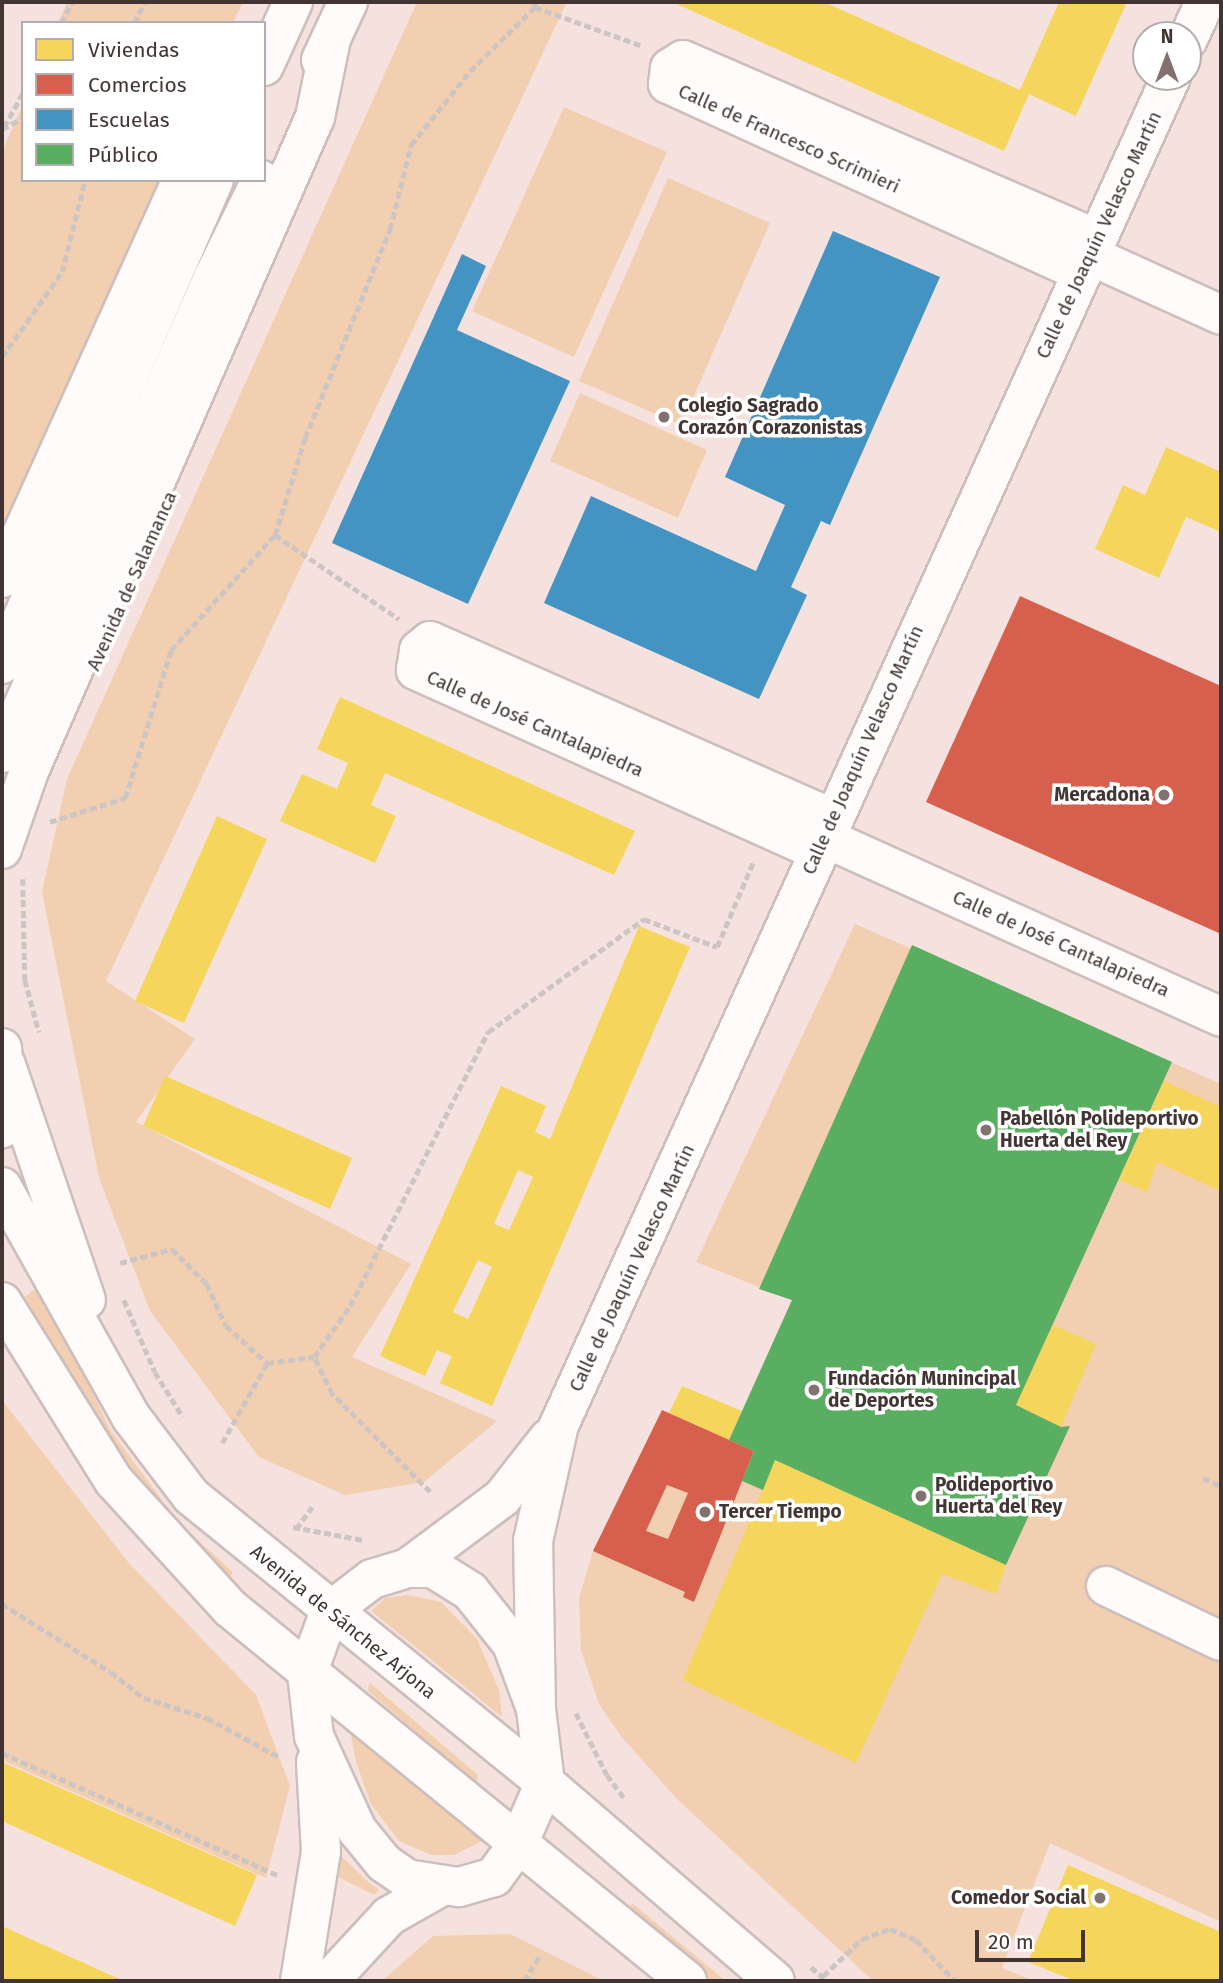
<!DOCTYPE html>
<html>
<head>
<meta charset="utf-8">
<style>
	body { margin:0 }
	#map { position:relative; width:1223px; height:1983px; overflow:hidden; background:#f5e2df; font-family:"Fira Sans",sans-serif }
	div>[style] { position:absolute }
	[style*='--x'] { left:calc(var(--x)*1px); top:calc(var(--y)*1px); width:calc(var(--w)*1px); rotate:calc(var(--a)*1deg) }
	.green>* { inset:0; background:#f2cfb0 }
	.homes>* { inset:0; background:#f6d55c }
	.shops>* { inset:0; background:#d6604d }
	.schools>* { inset:0; background:#4393c3 }
	.public>* { inset:0; background:#5aae61 }
	.path>* { height:4.5px; margin-top:-2.25px; transform-origin:0; background:repeating-linear-gradient(90deg,#cdc5c4 0 7px,transparent 0 10.5px) }
	.roads { filter:drop-shadow(2px 0 #cdbebc) drop-shadow(-2px 0 #cdbebc) drop-shadow(0 2px #cdbebc) drop-shadow(0 -2px #cdbebc) }
	.minor>* { height:38px; margin:-19px; padding:0 19px; transform-origin:19px; border-radius:19px; background:#fefbfa }
	.major>* { height:38px; margin:-19px; padding:0 19px; transform-origin:19px; border-radius:19px; background:#fefbfa }
	.highway>* { height:38px; margin:-19px; padding:0 19px; transform-origin:19px; border-radius:19px; background:#fefbfa }
	.dots>* { width:19px; height:19px; translate:-50% -50%; box-sizing:border-box; border:4px solid #fff; border-radius:50% }
	span { translate:-50% -50%; white-space:nowrap; text-align:center; line-height:1.15; -webkit-text-stroke:7px #fff; paint-order:stroke }
	.street-label { font-size:19px; color:#423432 }
	.poi-label { font-size:19px; color:#423432; font-weight:700 }
	.left { translate:0 -50%; text-align:left }
	.right { translate:-100% -50%; text-align:right }
	.frame { position:absolute; inset:0; border:4px solid #423432; pointer-events:none }
	.legend { position:absolute; left:21px; top:21px; width:245px; height:161px; box-sizing:border-box; background:#fff; border:2px solid #b3aead; margin:0; padding:9px 12px; list-style:none; font-size:21px; color:#423432 }
	.legend li { display:flex; align-items:center; gap:14px; height:35px }
	.legend b { width:35px; border:2px solid #b3aead }
	.north { position:absolute; left:1132px; top:21px; width:70px; height:70px; box-sizing:border-box; background:#fff; border:2px solid #b3aead; border-radius:50%; rotate:0deg; font-size:19px; font-weight:700; line-height:28px; text-align:center; color:#423432 }
	.north::after { content:''; display:block; margin:auto; width:24px; height:32px; background:#81716f; clip-path:polygon(50% 0,100% 100%,50% 72%,0 100%) }
	.scale { position:absolute; left:975px; top:1930px; width:110px; height:32px; box-sizing:border-box; border:4px solid #423432; border-top:0; padding-left:9px; font-size:21px; line-height:24px; white-space:nowrap; color:#423432; -webkit-text-stroke:5px #fff; paint-order:stroke }
</style>
</head>
<body>
<div id="map">
	<div class="green">
		<div style="clip-path:polygon(67px 2px,243px 2px,233px 23px,58px 23px)"></div>
		<div style="clip-path:polygon(417px 2px,567px 2px,106px 981px,195px 1039px,136px 1122px,411px 1264px,352px 1357px,497px 1421px,424px 1482px,345px 1495px,259px 1457px,150px 1311px,99px 1178px,42px 892px,67px 779px)"></div>
		<div style="clip-path:polygon(23px 104px,23px 180px,161px 180px,2px 529px,2px 152px)"></div>
		<div style="clip-path:polygon(564px 107px,667px 152px,574px 357px,472px 311px)"></div>
		<div style="clip-path:polygon(668px 178px,770px 223px,681px 425px,579px 381px)"></div>
		<div style="clip-path:polygon(580px 393px,707px 450px,678px 518px,550px 461px)"></div>
		<div style="clip-path:polygon(855px 924px,1221px 1084px,1221px 1922px,1050px 1843px,1002px 1968px,1034px 1981px,873px 1981px,677px 1799px,620px 1735px,599px 1704px,581px 1650px,579px 1598px,593px 1551px,662px 1410px,729px 1440px,792px 1300px,696px 1262px)"></div>
		<div style="clip-path:polygon(40px 1285px,111px 1431px,179px 1523px,233px 1572px,230px 1577px,155px 1506px,101px 1429px,25px 1297px)"></div>
		<div style="clip-path:polygon(2px 1400px,128px 1562px,256px 1695px,290px 1786px,266px 1878px,2px 1760px)"></div>
		<div style="clip-path:polygon(408px 1595px,441px 1602px,477px 1639px,499px 1690px,502px 1717px,371px 1611px,385px 1598px)"></div>
		<div style="clip-path:polygon(369px 1682px,478px 1775px,476px 1783px,368px 1691px)"></div>
		<div style="clip-path:polygon(350px 1730px,482px 1841px,454px 1855px,431px 1855px,399px 1841px,371px 1804px,356px 1762px)"></div>
		<div style="clip-path:polygon(338px 1853px,366px 1880px,379px 1890px,374px 1895px,336px 1876px)"></div>
		<div style="clip-path:polygon(633px 1904px,726px 1981px,711px 1981px,626px 1912px,626px 1907px)"></div>
		<div style="clip-path:polygon(510px 1934px,604px 1981px,382px 1981px,433px 1936px)"></div>
	</div>
	<div class="homes">
		<div style="clip-path:polygon(672px 2px,824px 2px,1020px 90px,1059px 2px,1127px 2px,1076px 116px,1029px 94px,1004px 151px)"></div>
		<div style="clip-path:polygon(1166px 447px,1221px 472px,1221px 532px,1186px 517px,1159px 578px,1095px 549px,1123px 485px,1145px 495px)"></div>
		<div style="clip-path:polygon(340px 697px,635px 831px,614px 875px,385px 773px,371px 805px,396px 816px,375px 863px,280px 821px,302px 774px,337px 789px,348px 763px,317px 749px)"></div>
		<div style="clip-path:polygon(217px 816px,267px 839px,184px 1023px,135px 1001px)"></div>
		<div style="clip-path:polygon(evenodd,639px 926px,690px 947px,492px 1406px,440px 1383px,452px 1356px,437px 1350px,425px 1376px,380px 1356px,501px 1086px,546px 1106px,535px 1132px,550px 1139px,639px 926px,518px 1170px,533px 1177px,509px 1230px,494px 1224px,518px 1170px,639px 926px,478px 1260px,492px 1267px,468px 1319px,453px 1312px,478px 1260px)"></div>
		<div style="clip-path:polygon(165px 1076px,352px 1158px,330px 1209px,143px 1126px)"></div>
		<div style="clip-path:polygon(1164px 1081px,1221px 1107px,1221px 1191px,1157px 1162px,1147px 1192px,1119px 1180px)"></div>
		<div style="clip-path:polygon(1053px 1325px,1096px 1344px,1061px 1427px,1016px 1405px)"></div>
		<div style="clip-path:polygon(682px 1386px,742px 1411px,729px 1440px,669px 1413px)"></div>
		<div style="clip-path:polygon(775px 1460px,1006px 1565px,996px 1594px,942px 1574px,856px 1763px,683px 1680px)"></div>
		<div style="clip-path:polygon(2px 1762px,257px 1875px,235px 1926px,2px 1821px)"></div>
		<div style="clip-path:polygon(1068px 1865px,1221px 1932px,1221px 1981px,1075px 1981px,1028px 1962px)"></div>
		<div style="clip-path:polygon(2px 1926px,106px 1973px,124px 1981px,2px 1981px)"></div>
	</div>
	<div class="shops">
		<div style="clip-path:polygon(1020px 596px,1221px 686px,1221px 934px,926px 802px)"></div>
		<div style="clip-path:polygon(evenodd,662px 1410px,754px 1451px,694px 1602px,683px 1597px,685px 1592px,593px 1551px,662px 1410px,667px 1485px,688px 1493px,668px 1539px,646px 1531px,667px 1485px)"></div>
	</div>
	<div class="schools">
		<div style="clip-path:polygon(833px 231px,940px 277px,830px 525px,821px 521px,791px 587px,807px 595px,759px 699px,544px 603px,591px 496px,756px 571px,785px 505px,725px 477px)"></div>
		<div style="clip-path:polygon(462px 254px,486px 266px,457px 330px,570px 381px,468px 604px,332px 543px)"></div>
	</div>
	<div class="public">
		<div style="clip-path:polygon(912px 945px,1172px 1062px,1016px 1405px,1061px 1427px,1070px 1426px,1006px 1565px,775px 1460px,763px 1490px,742px 1481px,754px 1451px,729px 1440px,792px 1300px,759px 1289px)"></div>
	</div>
	<div class="path">
		<div style="--x:535;--y:7;--w:112;--a:19.9"></div>
		<div style="--x:61;--y:23;--w:24;--a:-62"></div>
		<div style="--x:134;--y:23;--w:24;--a:-62"></div>
		<div style="--x:4;--y:127;--w:39;--a:-61"></div>
		<div style="--x:2;--y:129;--w:24;--a:-28"></div>
		<div style="--x:2;--y:357;--w:104;--a:-54.8"></div>
		<div style="--x:62;--y:272;--w:95;--a:-76"></div>
		<div style="--x:275;--y:535;--w:150;--a:34.1"></div>
		<div style="--x:50;--y:822;--w:79;--a:-17.7"></div>
		<div style="--x:125;--y:798;--w:155;--a:-72.7"></div>
		<div style="--x:171;--y:650;--w:155;--a:-47.9"></div>
		<div style="--x:275;--y:535;--w:102;--a:-72.8"></div>
		<div style="--x:305;--y:438;--w:226;--a:-67.9"></div>
		<div style="--x:390;--y:229;--w:87;--a:-76"></div>
		<div style="--x:411;--y:145;--w:95;--a:-51.4"></div>
		<div style="--x:470;--y:71;--w:91;--a:-44.6"></div>
		<div style="--x:535;--y:7;--w:5;--a:-90"></div>
		<div style="--x:23;--y:879;--w:101;--a:88.9"></div>
		<div style="--x:25;--y:980;--w:54;--a:74.9"></div>
		<div style="--x:120;--y:1263;--w:54;--a:-15.1"></div>
		<div style="--x:172;--y:1249;--w:49;--a:45"></div>
		<div style="--x:207;--y:1284;--w:46;--a:65.7"></div>
		<div style="--x:226;--y:1326;--w:55;--a:42.1"></div>
		<div style="--x:124;--y:1300;--w:78;--a:66.7"></div>
		<div style="--x:155;--y:1372;--w:53;--a:58.1"></div>
		<div style="--x:222;--y:1443;--w:92;--a:-60.6"></div>
		<div style="--x:267;--y:1363;--w:47;--a:-7.3"></div>
		<div style="--x:1203;--y:1478;--w:20;--a:24"></div>
		<div style="--x:430;--y:1492;--w:139;--a:-135"></div>
		<div style="--x:332;--y:1394;--w:41;--a:-115.9"></div>
		<div style="--x:314;--y:1357;--w:62;--a:-54.8"></div>
		<div style="--x:350;--y:1306;--w:307;--a:-63.3"></div>
		<div style="--x:488;--y:1032;--w:193;--a:-35.9"></div>
		<div style="--x:644;--y:919;--w:78;--a:21"></div>
		<div style="--x:717;--y:947;--w:92;--a:-67"></div>
		<div style="--x:293;--y:1527;--w:72;--a:10.4"></div>
		<div style="--x:296;--y:1529;--w:27;--a:-54"></div>
		<div style="--x:2;--y:1604;--w:128;--a:32"></div>
		<div style="--x:111;--y:1672;--w:42;--a:38.2"></div>
		<div style="--x:144;--y:1698;--w:66;--a:17.6"></div>
		<div style="--x:207;--y:1718;--w:84;--a:28.4"></div>
		<div style="--x:576;--y:1713;--w:69;--a:63.4"></div>
		<div style="--x:607;--y:1775;--w:31;--a:53"></div>
		<div style="--x:2;--y:1753;--w:303;--a:23.9"></div>
		<div style="--x:811;--y:1967;--w:21;--a:41"></div>
		<div style="--x:823;--y:1976;--w:54;--a:-43.5"></div>
		<div style="--x:862;--y:1939;--w:30;--a:-20"></div>
		<div style="--x:890;--y:1929;--w:28;--a:23"></div>
		<div style="--x:916;--y:1940;--w:57;--a:46.4"></div>
		<div style="--x:524;--y:1981;--w:28;--a:-58"></div>
	</div>
	<div class="roads">
		<div class="minor">
			<div style="--x:1188;--y:39;--w:41;--a:-65.3"></div>
			<div style="--x:1089;--y:255;--w:145;--a:24.4"></div>
			<div style="--x:1081;--y:272;--w:454;--a:-155.5"></div>
			<div style="--x:668;--y:84;--w:16;--a:-83"></div>
			<div style="--x:670;--y:68;--w:15;--a:-32"></div>
			<div style="--x:683;--y:60;--w:450;--a:23.4"></div>
			<div style="--x:823;--y:837;--w:437;--a:24.3"></div>
			<div style="--x:818;--y:851;--w:441;--a:-155.8"></div>
			<div style="--x:416;--y:670;--w:20;--a:-81"></div>
			<div style="--x:419;--y:650;--w:14;--a:-39"></div>
			<div style="--x:430;--y:641;--w:439;--a:23.8"></div>
			<div style="--x:408;--y:1568;--w:25;--a:0"></div>
			<div style="--x:433;--y:1568;--w:44;--a:31.9"></div>
			<div style="--x:470;--y:1591;--w:68;--a:51.6"></div>
			<div style="--x:512;--y:1644;--w:69;--a:69.7"></div>
			<div style="--x:536;--y:1709;--w:75;--a:83.1"></div>
			<div style="--x:545;--y:1783;--w:67;--a:113.9"></div>
			<div style="--x:518;--y:1844;--w:41;--a:126"></div>
			<div style="--x:494;--y:1877;--w:37;--a:164"></div>
			<div style="--x:458;--y:1887;--w:52;--a:-171.1"></div>
			<div style="--x:407;--y:1879;--w:28;--a:-145"></div>
			<div style="--x:384;--y:1863;--w:43;--a:-129.3"></div>
			<div style="--x:357;--y:1830;--w:103;--a:-114.6"></div>
			<div style="--x:314;--y:1736;--w:62;--a:-96.4"></div>
			<div style="--x:307;--y:1674;--w:67;--a:-69.9"></div>
			<div style="--x:330;--y:1611;--w:53;--a:-37.3"></div>
			<div style="--x:372;--y:1579;--w:38;--a:-17"></div>
			<div style="--x:408;--y:1568;--w:117;--a:-36.7"></div>
			<div style="--x:502;--y:1498;--w:76;--a:-51.9"></div>
			<div style="--x:1106;--y:1586;--w:127;--a:25.6"></div>
			<div style="--x:536;--y:1709;--w:168;--a:-91"></div>
			<div style="--x:533;--y:1541;--w:119;--a:-77.4"></div>
			<div style="--x:559;--y:1425;--w:1480;--a:-65.58"></div>
			<div style="--x:300;--y:1981;--w:131;--a:-80.8"></div>
			<div style="--x:321;--y:1852;--w:90;--a:-93.2"></div>
			<div style="--x:329;--y:1981;--w:88;--a:-47.3"></div>
			<div style="--x:389;--y:1916;--w:59;--a:-29.6"></div>
		</div>
		<div class="major">
			<div style="--x:6;--y:1065;--w:248;--a:71.2"></div>
			<div style="--x:2;--y:1187;--w:264;--a:60.7"></div>
			<div style="--x:131;--y:1417;--w:99;--a:52.8"></div>
			<div style="--x:191;--y:1496;--w:456;--a:39"></div>
			<div style="--x:545;--y:1783;--w:303;--a:40.7"></div>
			<div style="--x:2;--y:1302;--w:211;--a:58"></div>
			<div style="--x:114;--y:1481;--w:172;--a:47.6"></div>
			<div style="--x:230;--y:1608;--w:590;--a:39.22"></div>
		</div>
		<div class="highway">
			<div style="--x:321;--y:60;--w:64;--a:-65"></div>
			<div style="--x:264;--y:66;--w:70;--a:-65.6"></div>
			<div style="--x:2;--y:578;--w:437;--a:-65.7"></div>
			<div style="--x:2;--y:664;--w:528;--a:-66.35"></div>
			<div style="--x:2;--y:753;--w:522;--a:-66.04"></div>
			<div style="--x:214;--y:276;--w:107;--a:-63.9"></div>
			<div style="--x:2;--y:849;--w:83;--a:-70.9"></div>
			<div style="--x:29;--y:771;--w:714;--a:-66.38"></div>
			<div style="--x:315;--y:117;--w:80;--a:-78.4"></div>
			<div style="--x:2;--y:1048;--w:58;--a:85.1"></div>
			<div style="--x:7;--y:1106;--w:23;--a:103"></div>
		</div>
	</div>
	<div class="dots">
		<div style="left:664px;top:417px;background:#81716f"></div>
		<div style="left:1164px;top:795px;background:#81716f"></div>
		<div style="left:986px;top:1130px;background:#81716f"></div>
		<div style="left:814px;top:1390px;background:#81716f"></div>
		<div style="left:921px;top:1496px;background:#81716f"></div>
		<div style="left:705px;top:1512px;background:#81716f"></div>
		<div style="left:1100px;top:1898px;background:#81716f"></div>
	</div>
	<div class="street-label">
		<span style="left:789px;top:139px;rotate:24deg">Calle de Francesco Scrimieri</span>
		<span style="left:1099px;top:235px;rotate:-65deg">Calle de Joaquín Velasco Martín</span>
		<span style="left:132px;top:581px;rotate:-66deg">Avenida de Salamanca</span>
		<span style="left:535px;top:724px;rotate:24deg">Calle de José Cantalapiedra</span>
		<span style="left:863px;top:750px;rotate:-66deg">Calle de Joaquín Velasco Martín</span>
		<span style="left:1061px;top:944px;rotate:24deg">Calle de José Cantalapiedra</span>
		<span style="left:632px;top:1268px;rotate:-65deg">Calle de Joaquín Velasco Martín</span>
		<span style="left:343px;top:1622px;rotate:39deg">Avenida de Sánchez Arjona</span>
	</div>
	<div class="poi-label">
		<span class="left" style="left:678px;top:417px">Colegio Sagrado<br>Corazón Corazonistas</span>
		<span class="right" style="left:1150px;top:795px">Mercadona</span>
		<span class="left" style="left:1000px;top:1130px">Pabellón Polideportivo<br>Huerta del Rey</span>
		<span class="left" style="left:828px;top:1390px">Fundación Munincipal<br>de Deportes</span>
		<span class="left" style="left:935px;top:1496px">Polideportivo<br>Huerta del Rey</span>
		<span class="left" style="left:719px;top:1512px">Tercer Tiempo</span>
		<span class="right" style="left:1086px;top:1898px">Comedor Social</span>
	</div>
	<div class="frame"></div>
	<ul class="legend">
	<li><b style="height:19px;background:#f6d55c"></b>Viviendas</li>
	<li><b style="height:19px;background:#d6604d"></b>Comercios</li>
	<li><b style="height:19px;background:#4393c3"></b>Escuelas</li>
	<li><b style="height:19px;background:#5aae61"></b>Público</li>
	</ul>
	<div class="north">N</div>
	<div class="scale">20 m</div>
</div>
</body>
</html>
